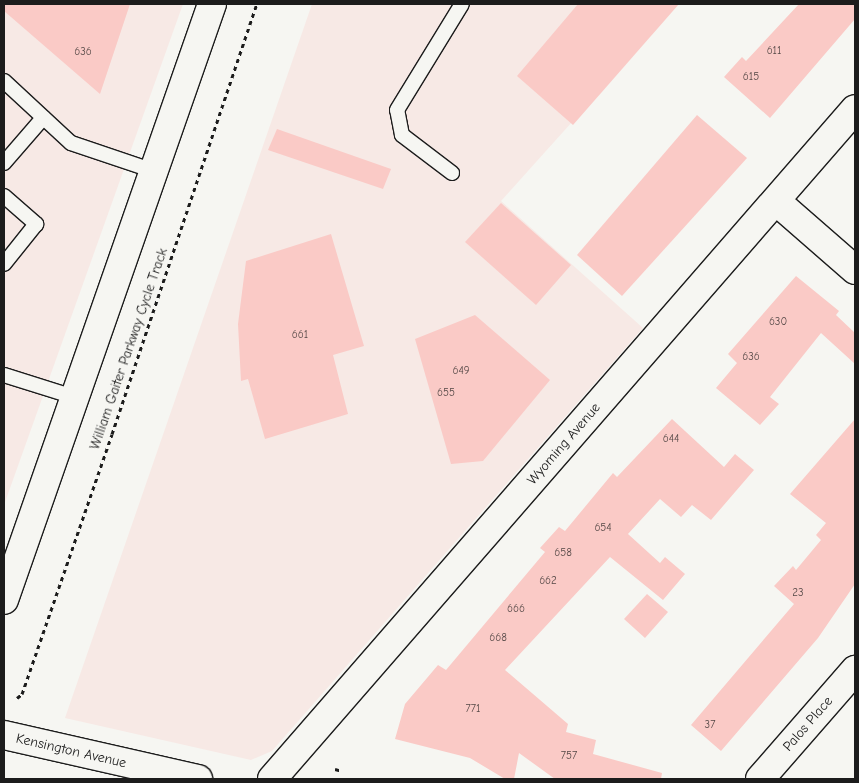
<!DOCTYPE html>
<html>
<head>
<meta charset="utf-8">
<style>
	body { margin:0 }
	#map { position:relative; width:859px; height:783px; overflow:hidden; background:#f6f6f2; font-family:"Comic Neue",sans-serif }
	div>[style] { position:absolute }
	[style*='--x'] { left:calc(var(--x)*1px); top:calc(var(--y)*1px); width:calc(var(--w)*1px); rotate:calc(var(--a)*1deg) }
	.built>* { inset:0; background:#f7e9e5 }
	.building>* { inset:0; background:#facac6 }
	.path>* { height:3px; margin-top:-1.5px; transform-origin:0; background:repeating-linear-gradient(90deg,#1c1c1c 0 4px,transparent 0 8px) }
	.roads { filter:drop-shadow(1px 0 #1c1c1c) drop-shadow(-1px 0 #1c1c1c) drop-shadow(0 1px #1c1c1c) drop-shadow(0 -1px #1c1c1c) }
	.lane>* { height:14px; margin:-7px; padding:0 7px; transform-origin:7px; border-radius:7px; background:#f6f6f2 }
	.street>* { height:28px; margin:-14px; padding:0 14px; transform-origin:14px; border-radius:14px; background:#f6f6f2 }
	.secondary>* { height:28px; margin:-14px; padding:0 14px; transform-origin:14px; border-radius:14px; background:#f6f6f2 }
	span { translate:-50% -50%; white-space:nowrap; text-align:center; line-height:1.15; -webkit-text-stroke:4px #f6f6f2; paint-order:stroke }
	.number-label { font-size:11px; color:#544846 }
	.number-label span { -webkit-text-stroke-width:0 }
	.street-label { font-size:14px; color:#1c1c1c }
	.frame { position:absolute; inset:0; border:5px solid #1c1c1c; pointer-events:none }
</style>
</head>
<body>
<div id="map">
	<div class="built">
		<div style="clip-path:polygon(4px 4px,183px 4px,4px 505px)"></div>
		<div style="clip-path:polygon(312px 4px,678px 4px,501px 201px,643px 328px,272px 751px,251px 760px,65px 718px)"></div>
	</div>
	<div class="building">
		<div style="clip-path:polygon(4px 4px,130px 4px,100px 94px,4px 11px)"></div>
		<div style="clip-path:polygon(578px 4px,679px 4px,573px 125px,517px 76px)"></div>
		<div style="clip-path:polygon(799px 4px,855px 4px,855px 19px,770px 118px,724px 77px,742px 57px,746px 61px)"></div>
		<div style="clip-path:polygon(697px 115px,747px 158px,622px 296px,577px 255px)"></div>
		<div style="clip-path:polygon(277px 129px,391px 169px,383px 189px,268px 150px)"></div>
		<div style="clip-path:polygon(501px 203px,571px 265px,536px 305px,465px 242px)"></div>
		<div style="clip-path:polygon(331px 234px,364px 346px,333px 355px,348px 414px,265px 439px,248px 379px,241px 381px,238px 324px,246px 261px)"></div>
		<div style="clip-path:polygon(796px 276px,839px 311px,836px 315px,855px 333px,855px 364px,821px 333px,770px 397px,779px 404px,760px 425px,716px 388px,737px 363px,728px 354px)"></div>
		<div style="clip-path:polygon(475px 315px,550px 380px,483px 461px,451px 464px,415px 339px)"></div>
		<div style="clip-path:polygon(672px 419px,724px 467px,735px 454px,754px 470px,711px 520px,692px 505px,681px 517px,660px 499px,628px 534px,660px 563px,665px 557px,685px 574px,663px 600px,610px 557px,505px 670px,568px 724px,566px 732px,596px 740px,593px 754px,662px 773px,661px 779px,555px 779px,519px 753px,514px 779px,505px 779px,470px 758px,395px 739px,405px 704px,438px 665px,446px 670px,545px 552px,540px 548px,559px 527px,565px 531px,613px 473px,617px 477px)"></div>
		<div style="clip-path:polygon(855px 419px,855px 584px,818px 638px,721px 751px,691px 725px,794px 604px,774px 586px,793px 566px,796px 570px,821px 540px,816px 535px,826px 523px,790px 494px)"></div>
		<div style="clip-path:polygon(647px 594px,668px 612px,645px 638px,624px 619px)"></div>
	</div>
	<div class="path">
		<div style="--x:17;--y:698;--w:6;--a:-39"></div>
		<div style="--x:22;--y:694;--w:275;--a:-70.9"></div>
		<div style="--x:112;--y:434;--w:454;--a:-71.4"></div>
		<div style="--x:335;--y:769;--w:7;--a:16"></div>
	</div>
	<div class="roads">
		<div class="lane">
			<div style="--x:4;--y:81;--w:91;--a:42.8"></div>
			<div style="--x:71;--y:143;--w:88;--a:18.6"></div>
			<div style="--x:4;--y:163;--w:60;--a:-49.1"></div>
			<div style="--x:452;--y:173;--w:63;--a:-142.8"></div>
			<div style="--x:402;--y:135;--w:25;--a:-101"></div>
			<div style="--x:397;--y:110;--w:124;--a:-58.5"></div>
			<div style="--x:4;--y:196;--w:43;--a:41.2"></div>
			<div style="--x:36;--y:224;--w:51;--a:128.7"></div>
			<div style="--x:4;--y:375;--w:73;--a:17.4"></div>
		</div>
		<div class="street">
			<div style="--x:776;--y:201;--w:105;--a:41.1"></div>
			<div style="--x:4;--y:600;--w:631;--a:-70.76"></div>
			<div style="--x:272;--y:779;--w:888;--a:-48.97"></div>
			<div style="--x:760;--y:779;--w:145;--a:-48.9"></div>
		</div>
		<div class="secondary">
			<div style="--x:4;--y:735;--w:199;--a:12.8"></div>
		</div>
	</div>
	<div class="number-label">
		<span style="left:774px;top:51px">611</span>
		<span style="left:83px;top:52px">636</span>
		<span style="left:751px;top:77px">615</span>
		<span style="left:778px;top:322px">630</span>
		<span style="left:300px;top:335px">661</span>
		<span style="left:751px;top:357px">636</span>
		<span style="left:461px;top:371px">649</span>
		<span style="left:446px;top:393px">655</span>
		<span style="left:671px;top:439px">644</span>
		<span style="left:603px;top:528px">654</span>
		<span style="left:563px;top:553px">658</span>
		<span style="left:548px;top:581px">662</span>
		<span style="left:798px;top:593px">23</span>
		<span style="left:516px;top:609px">666</span>
		<span style="left:498px;top:638px">668</span>
		<span style="left:473px;top:709px">771</span>
		<span style="left:710px;top:725px">37</span>
		<span style="left:569px;top:756px">757</span>
	</div>
	<div class="street-label">
		<span style="left:129px;top:349px;rotate:-71deg">William Gaiter Parkway Cycle Track</span>
		<span style="left:564px;top:444px;rotate:-49deg">Wyoming Avenue</span>
		<span style="left:808px;top:724px;rotate:-49deg">Palos Place</span>
		<span style="left:71px;top:751px;rotate:13deg">Kensington Avenue</span>
	</div>
	<div class="frame"></div>
</div>
</body>
</html>
